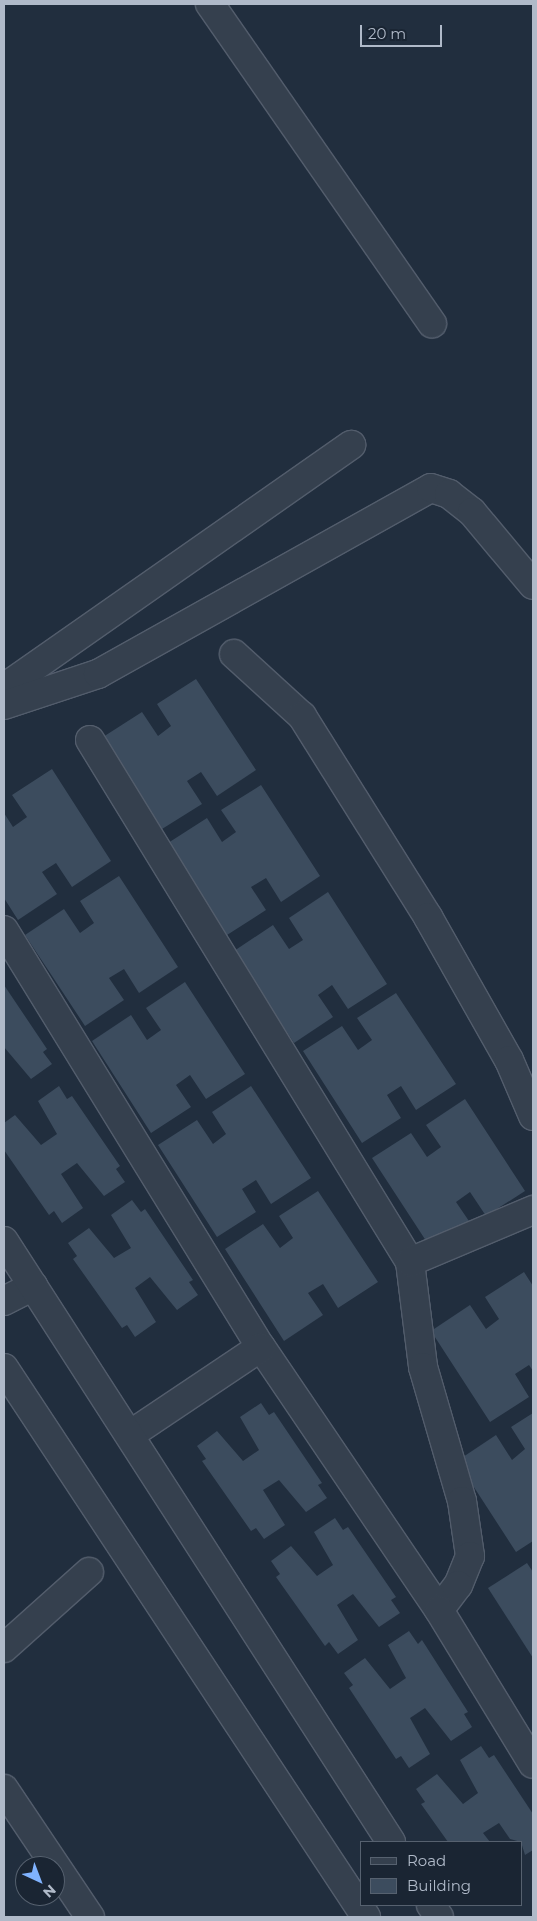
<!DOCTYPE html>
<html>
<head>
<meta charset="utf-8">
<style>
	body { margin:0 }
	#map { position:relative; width:537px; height:1921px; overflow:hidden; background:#212e3e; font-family:Montserrat,sans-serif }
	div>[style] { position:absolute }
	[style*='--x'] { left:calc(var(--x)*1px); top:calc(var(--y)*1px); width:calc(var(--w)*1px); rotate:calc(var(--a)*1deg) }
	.building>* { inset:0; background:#3c4c5e }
	.roads { filter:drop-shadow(1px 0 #535d6c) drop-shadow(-1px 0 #535d6c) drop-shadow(0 1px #535d6c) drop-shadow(0 -1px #535d6c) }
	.minor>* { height:28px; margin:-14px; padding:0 14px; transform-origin:14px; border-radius:14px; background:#35404e }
	.tertiary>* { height:28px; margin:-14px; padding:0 14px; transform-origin:14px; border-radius:14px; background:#35404e }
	span { translate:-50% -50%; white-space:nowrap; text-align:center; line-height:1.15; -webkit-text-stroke:4px #1a2533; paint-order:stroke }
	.frame { position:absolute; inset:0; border:5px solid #b0bac9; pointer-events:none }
	.legend { position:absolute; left:360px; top:1841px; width:162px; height:65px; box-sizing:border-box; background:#1a2533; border:1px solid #56616f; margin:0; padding:6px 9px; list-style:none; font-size:15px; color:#b0bac9 }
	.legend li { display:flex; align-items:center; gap:10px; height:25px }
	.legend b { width:25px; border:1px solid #56616f }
	.north { position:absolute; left:15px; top:1856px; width:50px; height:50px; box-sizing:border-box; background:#1a2533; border:1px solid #56616f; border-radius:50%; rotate:137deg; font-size:14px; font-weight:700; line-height:20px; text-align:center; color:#b0bac9 }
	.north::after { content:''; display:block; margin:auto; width:18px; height:22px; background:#80b3ff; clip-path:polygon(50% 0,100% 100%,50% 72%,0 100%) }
	.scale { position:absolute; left:360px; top:25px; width:82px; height:22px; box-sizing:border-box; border:2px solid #b0bac9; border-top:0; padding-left:6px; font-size:15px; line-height:18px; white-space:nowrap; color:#b0bac9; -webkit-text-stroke:4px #1a2533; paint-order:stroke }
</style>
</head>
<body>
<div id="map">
	<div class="building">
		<div style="clip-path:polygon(196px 679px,256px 770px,217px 796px,201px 772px,187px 781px,202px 804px,162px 829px,103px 737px,142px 712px,158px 736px,171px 726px,157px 704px)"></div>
		<div style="clip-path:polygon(52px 769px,111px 861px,72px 887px,56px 863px,42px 872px,57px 894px,18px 920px,4px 898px,4px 813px,13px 827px,27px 817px,12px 795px)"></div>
		<div style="clip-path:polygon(261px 785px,320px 876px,281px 902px,266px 878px,251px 887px,266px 910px,227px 935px,168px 843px,207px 818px,222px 842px,236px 832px,221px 810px)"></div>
		<div style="clip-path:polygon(119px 876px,178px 967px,139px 993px,124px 969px,109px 978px,124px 1000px,85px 1026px,25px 935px,64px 909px,80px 933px,94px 923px,80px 901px)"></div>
		<div style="clip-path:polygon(328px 892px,387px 984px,348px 1009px,332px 985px,318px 995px,333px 1017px,294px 1043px,234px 951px,273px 925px,289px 949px,303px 940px,289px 918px)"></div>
		<div style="clip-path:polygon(185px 982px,245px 1074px,206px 1099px,190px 1075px,176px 1085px,191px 1107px,151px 1133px,92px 1041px,131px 1015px,147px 1040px,161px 1030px,146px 1008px)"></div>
		<div style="clip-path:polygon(4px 985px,47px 1049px,43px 1052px,52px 1064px,31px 1079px,4px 1047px)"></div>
		<div style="clip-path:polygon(396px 993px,456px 1084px,416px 1110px,401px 1086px,387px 1095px,401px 1118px,362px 1143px,303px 1051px,342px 1026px,358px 1050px,372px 1040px,357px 1018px)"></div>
		<div style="clip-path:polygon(59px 1086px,67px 1099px,72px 1096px,120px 1166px,116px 1169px,125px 1182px,104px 1196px,77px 1163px,61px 1174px,83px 1208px,62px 1223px,54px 1211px,49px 1215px,4px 1150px,4px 1123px,15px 1115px,41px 1145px,57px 1134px,38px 1101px)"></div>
		<div style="clip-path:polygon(251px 1086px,311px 1178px,271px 1204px,256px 1180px,242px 1189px,256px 1212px,217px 1237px,158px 1145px,197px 1120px,213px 1144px,226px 1134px,212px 1112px)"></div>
		<div style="clip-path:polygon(465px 1099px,525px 1191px,486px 1216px,470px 1192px,456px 1202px,471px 1224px,432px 1250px,372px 1158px,411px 1133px,427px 1157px,441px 1147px,426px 1125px)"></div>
		<div style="clip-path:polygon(318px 1191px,378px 1282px,338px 1308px,323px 1284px,308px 1293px,323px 1315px,284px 1341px,225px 1249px,263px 1224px,280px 1248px,293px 1238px,279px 1216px)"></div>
		<div style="clip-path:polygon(132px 1200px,141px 1212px,145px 1209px,193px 1280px,189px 1282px,198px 1295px,177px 1310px,150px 1277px,135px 1288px,156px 1322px,135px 1337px,127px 1325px,122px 1328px,73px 1259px,77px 1256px,68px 1243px,89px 1228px,114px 1258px,131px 1248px,111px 1215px)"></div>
		<div style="clip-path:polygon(524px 1272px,533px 1286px,533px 1371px,529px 1365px,515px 1374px,529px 1397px,490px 1422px,431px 1331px,470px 1305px,486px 1329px,499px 1319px,485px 1297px)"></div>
		<div style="clip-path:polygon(261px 1403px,269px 1415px,274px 1412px,322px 1483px,318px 1485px,327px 1498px,306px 1512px,279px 1480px,263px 1490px,285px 1525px,264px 1539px,256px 1528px,251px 1531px,202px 1461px,206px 1459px,197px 1446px,217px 1431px,243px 1461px,259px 1450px,240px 1417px)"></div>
		<div style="clip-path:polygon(533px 1413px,533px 1541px,516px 1552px,457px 1461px,496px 1435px,512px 1460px,525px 1449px,511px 1427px)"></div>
		<div style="clip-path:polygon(335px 1518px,343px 1530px,348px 1527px,396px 1597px,391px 1600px,400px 1613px,379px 1627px,353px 1594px,337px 1605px,358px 1640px,338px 1654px,329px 1642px,325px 1646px,276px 1577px,280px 1574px,271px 1561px,291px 1546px,317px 1576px,333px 1565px,314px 1532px)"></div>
		<div style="clip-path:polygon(527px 1563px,533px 1572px,533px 1658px,488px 1588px)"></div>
		<div style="clip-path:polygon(409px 1631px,418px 1644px,422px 1640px,468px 1712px,464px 1714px,472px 1727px,451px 1741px,425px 1708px,410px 1718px,430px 1754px,409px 1768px,401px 1756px,396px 1759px,349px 1688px,353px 1685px,344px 1673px,365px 1658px,390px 1689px,406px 1678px,388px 1645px)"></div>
		<div style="clip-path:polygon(481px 1746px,489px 1758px,494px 1755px,533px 1814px,533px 1850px,525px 1855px,521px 1842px,510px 1839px,499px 1823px,483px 1833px,490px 1842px,448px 1842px,421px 1804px,425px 1802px,416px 1789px,437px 1774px,463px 1804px,478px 1793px,460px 1760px)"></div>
	</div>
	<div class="roads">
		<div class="minor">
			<div style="--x:210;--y:4;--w:389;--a:55.2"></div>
			<div style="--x:234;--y:654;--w:92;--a:42.4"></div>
			<div style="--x:302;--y:716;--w:237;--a:57.9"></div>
			<div style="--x:428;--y:917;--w:164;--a:60.5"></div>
			<div style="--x:509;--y:1060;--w:61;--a:66.8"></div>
			<div style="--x:4;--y:688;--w:424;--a:-35"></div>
			<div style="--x:4;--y:705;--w:99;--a:-18.3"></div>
			<div style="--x:98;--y:674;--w:381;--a:-29.2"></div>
			<div style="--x:431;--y:488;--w:19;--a:18"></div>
			<div style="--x:449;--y:494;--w:29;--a:38"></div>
			<div style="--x:472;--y:512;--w:95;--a:50.1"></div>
			<div style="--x:90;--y:740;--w:612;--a:58.49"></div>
			<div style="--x:410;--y:1262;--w:106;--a:82.9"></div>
			<div style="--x:423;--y:1367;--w:140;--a:73.8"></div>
			<div style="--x:462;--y:1501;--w:56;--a:81.7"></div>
			<div style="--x:470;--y:1556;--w:31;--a:112"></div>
			<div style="--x:458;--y:1585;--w:31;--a:127"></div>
			<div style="--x:4;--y:930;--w:490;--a:58.4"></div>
			<div style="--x:261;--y:1347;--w:318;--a:55.9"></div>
			<div style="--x:439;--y:1610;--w:180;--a:58.6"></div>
			<div style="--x:410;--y:1262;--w:134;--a:-22.9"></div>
			<div style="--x:4;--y:1301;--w:33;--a:-27"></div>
			<div style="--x:131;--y:1434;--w:156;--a:-33.8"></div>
			<div style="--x:4;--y:1648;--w:114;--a:-41.8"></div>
			<div style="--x:4;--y:1789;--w:154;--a:56.1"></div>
		</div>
		<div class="tertiary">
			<div style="--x:4;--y:1241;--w:715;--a:57.22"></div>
			<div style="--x:4;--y:1368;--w:658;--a:56.6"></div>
			<div style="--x:431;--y:1905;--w:14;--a:56"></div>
		</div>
	</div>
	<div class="frame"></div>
	<ul class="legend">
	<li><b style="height:6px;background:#35404e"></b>Road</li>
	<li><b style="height:14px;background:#3c4c5e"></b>Building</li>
	</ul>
	<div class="north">N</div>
	<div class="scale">20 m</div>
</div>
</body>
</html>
